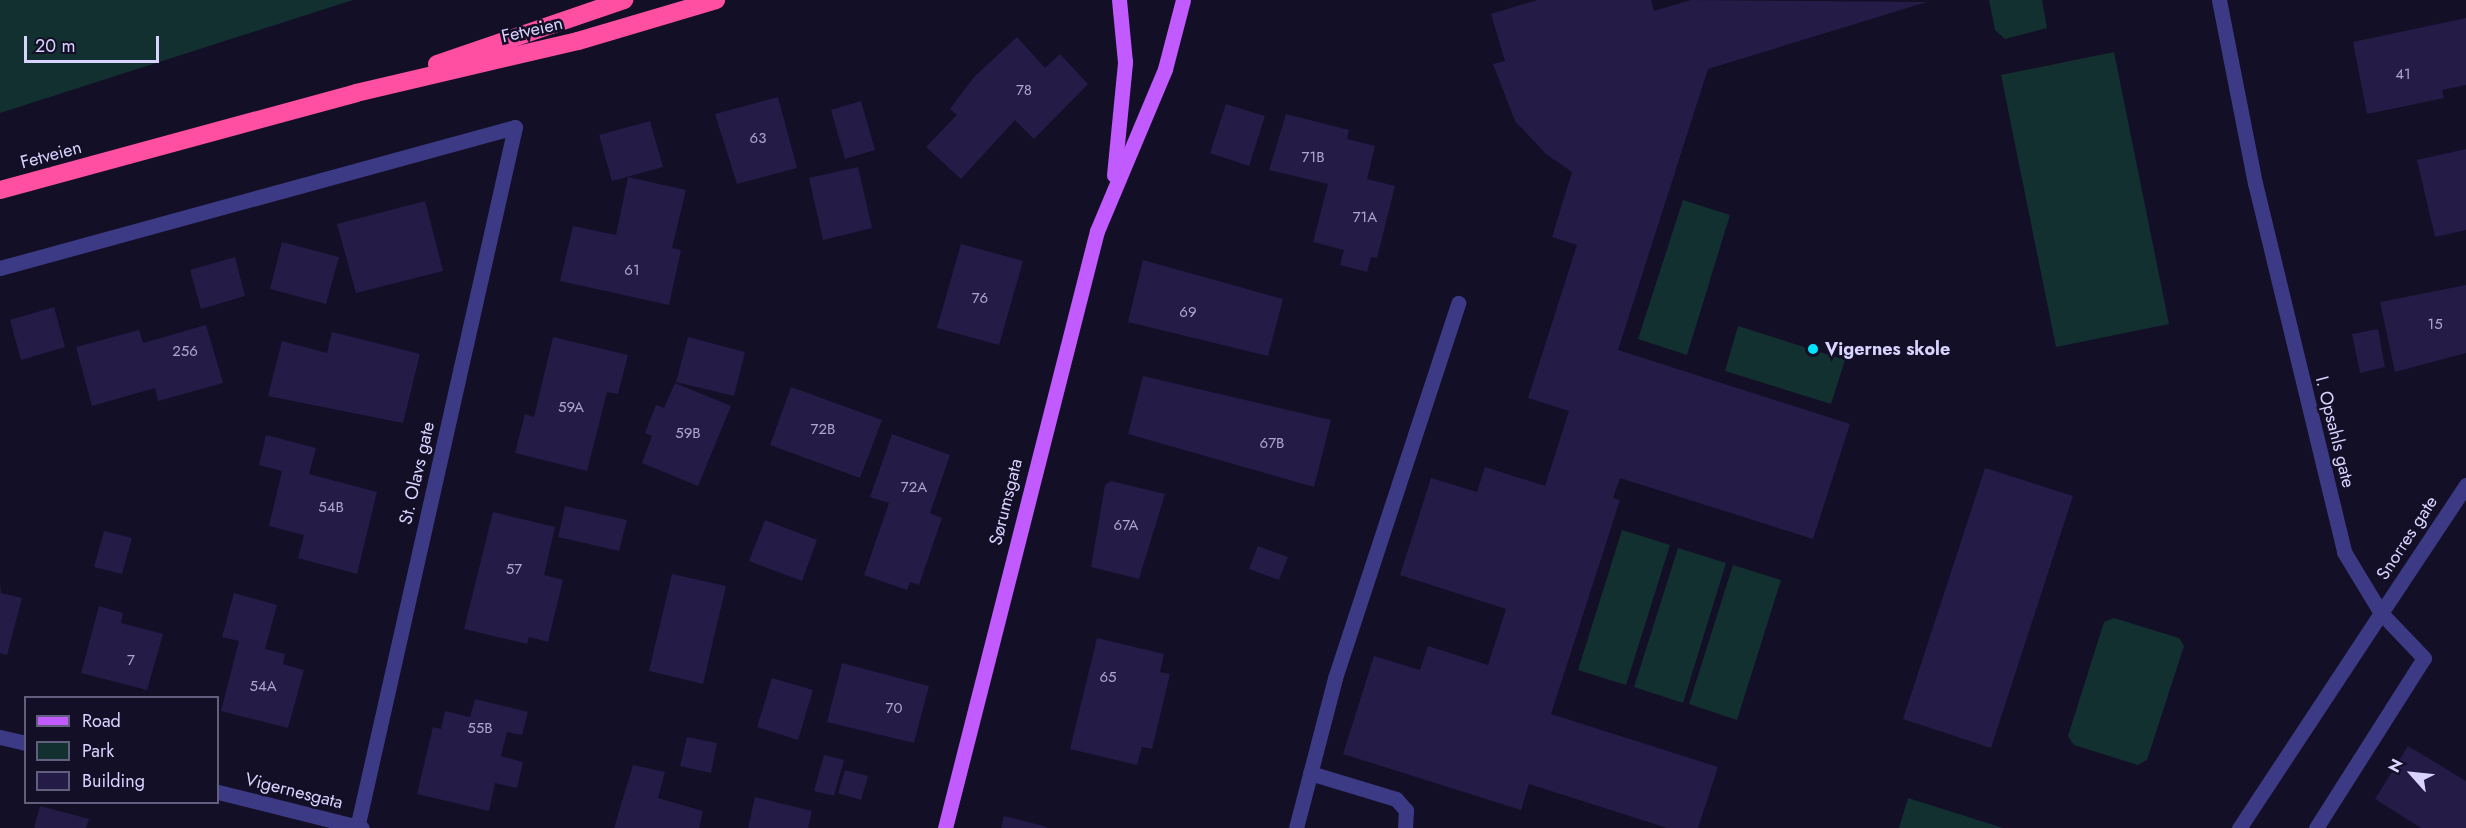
<!DOCTYPE html>
<html>
<head>
<meta charset="utf-8">
<style>
	body { margin:0 }
	#map { position:relative; width:2466px; height:828px; overflow:hidden; background:#130f26; font-family:Jost,sans-serif }
	div>[style] { position:absolute }
	[style*='--x'] { left:calc(var(--x)*1px); top:calc(var(--y)*1px); width:calc(var(--w)*1px); rotate:calc(var(--a)*1deg) }
	.green>* { inset:0; background:#12302f }
	.building>* { inset:0; background:#241b47 }
	.minor>* { height:15px; margin:-7.5px; padding:0 7.5px; transform-origin:7.5px; border-radius:7.5px; background:#3d3a85 }
	.major>* { height:15px; margin:-7.5px; padding:0 7.5px; transform-origin:7.5px; border-radius:7.5px; background:#c25bff }
	.highway>* { height:18px; margin:-9px; padding:0 9px; transform-origin:9px; border-radius:9px; background:#ff4fa3 }
	.dots>* { width:16px; height:16px; translate:-50% -50%; box-sizing:border-box; border:3px solid #130f26; border-radius:50% }
	span { translate:-50% -50%; white-space:nowrap; text-align:center; line-height:1.15; -webkit-text-stroke:5px #130f26; paint-order:stroke }
	.number-label { font-size:15px; color:#aca6d1 }
	.number-label span { -webkit-text-stroke-width:0 }
	.street-label { font-size:18px; color:#d9d4ff }
	.poi-label { font-size:18px; color:#d9d4ff; font-weight:700 }
	.left { translate:0 -50%; text-align:left }
	.legend { position:absolute; left:24px; top:696px; width:195px; height:108px; box-sizing:border-box; background:#130f26; border:2px solid #625e7d; margin:0; padding:8px 10px; list-style:none; font-size:18px; color:#d9d4ff }
	.legend li { display:flex; align-items:center; gap:12px; height:30px }
	.legend b { width:30px; border:2px solid #625e7d }
	.north { position:absolute; left:2382px; top:744px; width:60px; height:60px; -webkit-text-stroke:4px #130f26; paint-order:stroke; rotate:297deg; font-size:16px; font-weight:700; line-height:24px; text-align:center; color:#d9d4ff }
	.north::after { content:''; display:block; margin:auto; width:21px; height:27px; background:#d9d4ff; clip-path:polygon(50% 0,100% 100%,50% 72%,0 100%) }
	.scale { position:absolute; left:24px; top:36px; width:135px; height:27px; box-sizing:border-box; border:3px solid #d9d4ff; border-top:0; padding-left:8px; font-size:18px; line-height:21px; white-space:nowrap; color:#d9d4ff; -webkit-text-stroke:4px #130f26; paint-order:stroke }
</style>
</head>
<body>
<div id="map">
	<div class="green">
		<div style="clip-path:polygon(0 0,353px 0,0 113px)"></div>
		<div style="clip-path:polygon(1989px 0,2042px 0,2047px 28px,2005px 39px,1995px 30px)"></div>
		<div style="clip-path:polygon(2114px 52px,2169px 324px,2056px 347px,2001px 75px)"></div>
		<div style="clip-path:polygon(1683px 200px,1730px 215px,1687px 355px,1638px 339px)"></div>
		<div style="clip-path:polygon(1738px 326px,1845px 360px,1831px 404px,1725px 371px)"></div>
		<div style="clip-path:polygon(1622px 530px,1670px 545px,1626px 685px,1578px 670px)"></div>
		<div style="clip-path:polygon(1678px 548px,1726px 563px,1683px 703px,1634px 687px)"></div>
		<div style="clip-path:polygon(1733px 565px,1781px 580px,1737px 720px,1689px 704px)"></div>
		<div style="clip-path:polygon(2114px 618px,2179px 638px,2184px 646px,2147px 760px,2138px 765px,2074px 745px,2068px 736px,2104px 622px)"></div>
		<div style="clip-path:polygon(1908px 798px,2003px 828px,1899px 828px)"></div>
	</div>
	<div class="building">
		<div style="clip-path:polygon(1537px 0,1651px 0,1654px 11px,1691px 0,1927px 2px,1708px 69px,1618px 350px,1850px 424px,1813px 539px,1620px 478px,1613px 498px,1620px 500px,1551px 714px,1718px 767px,1698px 828px,1667px 828px,1529px 784px,1521px 810px,1343px 754px,1374px 656px,1420px 670px,1428px 646px,1488px 665px,1506px 609px,1400px 575px,1431px 478px,1477px 492px,1485px 467px,1545px 486px,1569px 411px,1528px 398px,1577px 245px,1552px 237px,1572px 172px,1546px 154px,1515px 121px,1493px 64px,1505px 61px,1491px 14px)"></div>
		<div style="clip-path:polygon(2466px 18px,2466px 85px,2442px 90px,2444px 98px,2367px 114px,2353px 42px)"></div>
		<div style="clip-path:polygon(1017px 37px,1045px 68px,1060px 54px,1088px 84px,1034px 139px,1015px 120px,961px 179px,926px 147px,957px 115px,950px 109px,974px 77px)"></div>
		<div style="clip-path:polygon(778px 97px,797px 168px,737px 184px,715px 114px)"></div>
		<div style="clip-path:polygon(861px 101px,875px 150px,845px 159px,831px 110px)"></div>
		<div style="clip-path:polygon(1226px 104px,1265px 116px,1249px 166px,1210px 153px)"></div>
		<div style="clip-path:polygon(1286px 114px,1349px 130px,1347px 139px,1375px 146px,1367px 179px,1395px 186px,1377px 258px,1371px 257px,1367px 272px,1340px 265px,1344px 250px,1313px 242px,1328px 184px,1269px 170px)"></div>
		<div style="clip-path:polygon(650px 121px,663px 167px,612px 181px,599px 135px)"></div>
		<div style="clip-path:polygon(2466px 149px,2466px 230px,2435px 237px,2417px 160px)"></div>
		<div style="clip-path:polygon(858px 167px,872px 228px,823px 240px,809px 178px)"></div>
		<div style="clip-path:polygon(628px 177px,686px 190px,672px 248px,681px 250px,669px 305px,560px 281px,573px 226px,616px 235px)"></div>
		<div style="clip-path:polygon(425px 201px,443px 271px,356px 293px,337px 224px)"></div>
		<div style="clip-path:polygon(282px 242px,339px 257px,326px 304px,270px 289px)"></div>
		<div style="clip-path:polygon(961px 244px,1023px 261px,999px 345px,937px 328px)"></div>
		<div style="clip-path:polygon(235px 257px,245px 296px,201px 309px,190px 270px)"></div>
		<div style="clip-path:polygon(1143px 260px,1283px 299px,1268px 356px,1128px 322px)"></div>
		<div style="clip-path:polygon(2466px 285px,2466px 353px,2395px 372px,2380px 302px)"></div>
		<div style="clip-path:polygon(54px 307px,65px 347px,21px 360px,10px 320px)"></div>
		<div style="clip-path:polygon(206px 325px,223px 383px,158px 401px,155px 388px,92px 406px,76px 347px,139px 330px,143px 343px)"></div>
		<div style="clip-path:polygon(2378px 329px,2385px 367px,2360px 373px,2352px 334px)"></div>
		<div style="clip-path:polygon(332px 332px,420px 354px,403px 423px,268px 396px,282px 341px,327px 353px)"></div>
		<div style="clip-path:polygon(553px 337px,628px 355px,618px 394px,607px 392px,587px 471px,515px 453px,525px 414px,534px 417px)"></div>
		<div style="clip-path:polygon(688px 337px,745px 352px,734px 396px,676px 382px)"></div>
		<div style="clip-path:polygon(1143px 376px,1331px 420px,1314px 487px,1128px 434px)"></div>
		<div style="clip-path:polygon(675px 383px,731px 406px,698px 486px,642px 463px,652px 436px,645px 433px,656px 405px,664px 408px)"></div>
		<div style="clip-path:polygon(791px 387px,882px 420px,860px 478px,770px 445px)"></div>
		<div style="clip-path:polygon(892px 434px,950px 455px,930px 513px,942px 518px,919px 585px,910px 582px,907px 590px,864px 575px,889px 503px,870px 497px)"></div>
		<div style="clip-path:polygon(266px 435px,316px 448px,309px 474px,377px 492px,357px 574px,298px 558px,304px 535px,269px 526px,282px 471px,259px 465px)"></div>
		<div style="clip-path:polygon(1985px 468px,2073px 496px,1991px 748px,1903px 719px)"></div>
		<div style="clip-path:polygon(1111px 481px,1165px 494px,1139px 579px,1091px 567px,1105px 485px)"></div>
		<div style="clip-path:polygon(565px 506px,627px 520px,619px 551px,558px 537px)"></div>
		<div style="clip-path:polygon(493px 512px,555px 527px,544px 575px,563px 580px,548px 642px,529px 637px,527px 644px,464px 629px)"></div>
		<div style="clip-path:polygon(765px 520px,817px 540px,802px 581px,749px 561px)"></div>
		<div style="clip-path:polygon(104px 531px,132px 538px,122px 574px,94px 567px)"></div>
		<div style="clip-path:polygon(1258px 546px,1288px 557px,1279px 580px,1249px 569px)"></div>
		<div style="clip-path:polygon(672px 574px,726px 586px,703px 684px,649px 671px)"></div>
		<div style="clip-path:polygon(0 582px,1px 593px,22px 598px,7px 655px,0 653px)"></div>
		<div style="clip-path:polygon(234px 593px,277px 605px,265px 649px,285px 654px,283px 664px,304px 670px,288px 728px,221px 711px,239px 641px,222px 637px)"></div>
		<div style="clip-path:polygon(99px 606px,123px 613px,121px 623px,163px 634px,147px 690px,81px 673px)"></div>
		<div style="clip-path:polygon(1097px 638px,1164px 654px,1160px 672px,1170px 674px,1152px 749px,1142px 747px,1137px 765px,1070px 749px)"></div>
		<div style="clip-path:polygon(842px 663px,929px 686px,914px 743px,827px 722px)"></div>
		<div style="clip-path:polygon(772px 678px,813px 690px,798px 740px,757px 727px)"></div>
		<div style="clip-path:polygon(475px 699px,528px 712px,522px 735px,507px 732px,501px 756px,523px 762px,517px 788px,495px 783px,489px 811px,417px 794px,433px 727px,441px 729px,445px 711px,470px 717px)"></div>
		<div style="clip-path:polygon(687px 737px,717px 743px,711px 773px,680px 766px)"></div>
		<div style="clip-path:polygon(2408px 746px,2466px 781px,2466px 828px,2421px 828px,2375px 799px)"></div>
		<div style="clip-path:polygon(824px 755px,844px 760px,834px 796px,814px 791px)"></div>
		<div style="clip-path:polygon(633px 765px,665px 772px,658px 798px,703px 811px,699px 828px,614px 828px)"></div>
		<div style="clip-path:polygon(845px 770px,868px 776px,861px 800px,838px 793px)"></div>
		<div style="clip-path:polygon(755px 797px,812px 811px,808px 828px,748px 828px)"></div>
		<div style="clip-path:polygon(40px 806px,89px 819px,86px 828px,34px 828px)"></div>
		<div style="clip-path:polygon(1004px 816px,1047px 827px,1047px 828px,1001px 828px)"></div>
	</div>
	<div class="minor">
		<div style="--x:2219;--y:0;--w:187;--a:78.9"></div>
		<div style="--x:2255;--y:183;--w:380;--a:76.4"></div>
		<div style="--x:2344;--y:552;--w:71;--a:58.8"></div>
		<div style="--x:2381;--y:613;--w:258;--a:123.4"></div>
		<div style="--x:0;--y:268;--w:534;--a:-15.31"></div>
		<div style="--x:515;--y:127;--w:719;--a:102.7"></div>
		<div style="--x:0;--y:737;--w:27;--a:13"></div>
		<div style="--x:1310;--y:773;--w:90;--a:16.8"></div>
		<div style="--x:1396;--y:799;--w:15;--a:48"></div>
		<div style="--x:1406;--y:810;--w:18;--a:93"></div>
		<div style="--x:218;--y:792;--w:148;--a:14"></div>
		<div style="--x:1296;--y:828;--w:155;--a:-75.4"></div>
		<div style="--x:1335;--y:678;--w:395;--a:-71.8"></div>
		<div style="--x:2316;--y:828;--w:201;--a:-57.6"></div>
		<div style="--x:2424;--y:658;--w:62;--a:-133.7"></div>
		<div style="--x:2381;--y:613;--w:154;--a:-56.4"></div>
	</div>
	<div class="major">
		<div style="--x:1114;--y:175;--w:114;--a:-84.4"></div>
		<div style="--x:1125;--y:62;--w:62;--a:-95.5"></div>
		<div style="--x:945;--y:828;--w:616;--a:-75.72"></div>
		<div style="--x:1097;--y:231;--w:176;--a:-67.2"></div>
		<div style="--x:1165;--y:69;--w:71;--a:-75.4"></div>
	</div>
	<div class="highway">
		<div style="--x:437;--y:64;--w:198;--a:-18.9"></div>
		<div style="--x:0;--y:190;--w:369;--a:-15.2"></div>
		<div style="--x:356;--y:93;--w:228;--a:-13.2"></div>
		<div style="--x:578;--y:41;--w:144;--a:-16.5"></div>
	</div>
	<div class="dots">
		<div style="left:1813px;top:349px;background:#00e5ff"></div>
	</div>
	<div class="number-label">
		<span style="left:2403px;top:75px">41</span>
		<span style="left:1024px;top:91px">78</span>
		<span style="left:758px;top:139px">63</span>
		<span style="left:1313px;top:158px">71B</span>
		<span style="left:1365px;top:218px">71A</span>
		<span style="left:632px;top:271px">61</span>
		<span style="left:980px;top:299px">76</span>
		<span style="left:1188px;top:313px">69</span>
		<span style="left:2435px;top:325px">15</span>
		<span style="left:185px;top:352px">256</span>
		<span style="left:571px;top:408px">59A</span>
		<span style="left:823px;top:430px">72B</span>
		<span style="left:688px;top:434px">59B</span>
		<span style="left:1272px;top:444px">67B</span>
		<span style="left:914px;top:488px">72A</span>
		<span style="left:331px;top:508px">54B</span>
		<span style="left:1126px;top:526px">67A</span>
		<span style="left:514px;top:570px">57</span>
		<span style="left:131px;top:661px">7</span>
		<span style="left:1108px;top:678px">65</span>
		<span style="left:263px;top:687px">54A</span>
		<span style="left:894px;top:709px">70</span>
		<span style="left:480px;top:729px">55B</span>
	</div>
	<div class="street-label">
		<span style="left:532px;top:30px;rotate:-13deg">Fetveien</span>
		<span style="left:51px;top:155px;rotate:-15deg">Fetveien</span>
		<span style="left:2335px;top:432px;rotate:76deg">I. Opsahls gate</span>
		<span style="left:417px;top:473px;rotate:-77deg">St. Olavs gate</span>
		<span style="left:1006px;top:502px;rotate:-76deg">Sørumsgata</span>
		<span style="left:2407px;top:538px;rotate:-57deg">Snorres gate</span>
		<span style="left:294px;top:791px;rotate:14deg">Vigernesgata</span>
	</div>
	<div class="poi-label">
		<span class="left" style="left:1825px;top:349px">Vigernes skole</span>
	</div>
	<ul class="legend">
	<li><b style="height:8px;background:#c25bff"></b>Road</li>
	<li><b style="height:16px;background:#12302f"></b>Park</li>
	<li><b style="height:16px;background:#241b47"></b>Building</li>
	</ul>
	<div class="north">N</div>
	<div class="scale">20 m</div>
</div>
</body>
</html>
